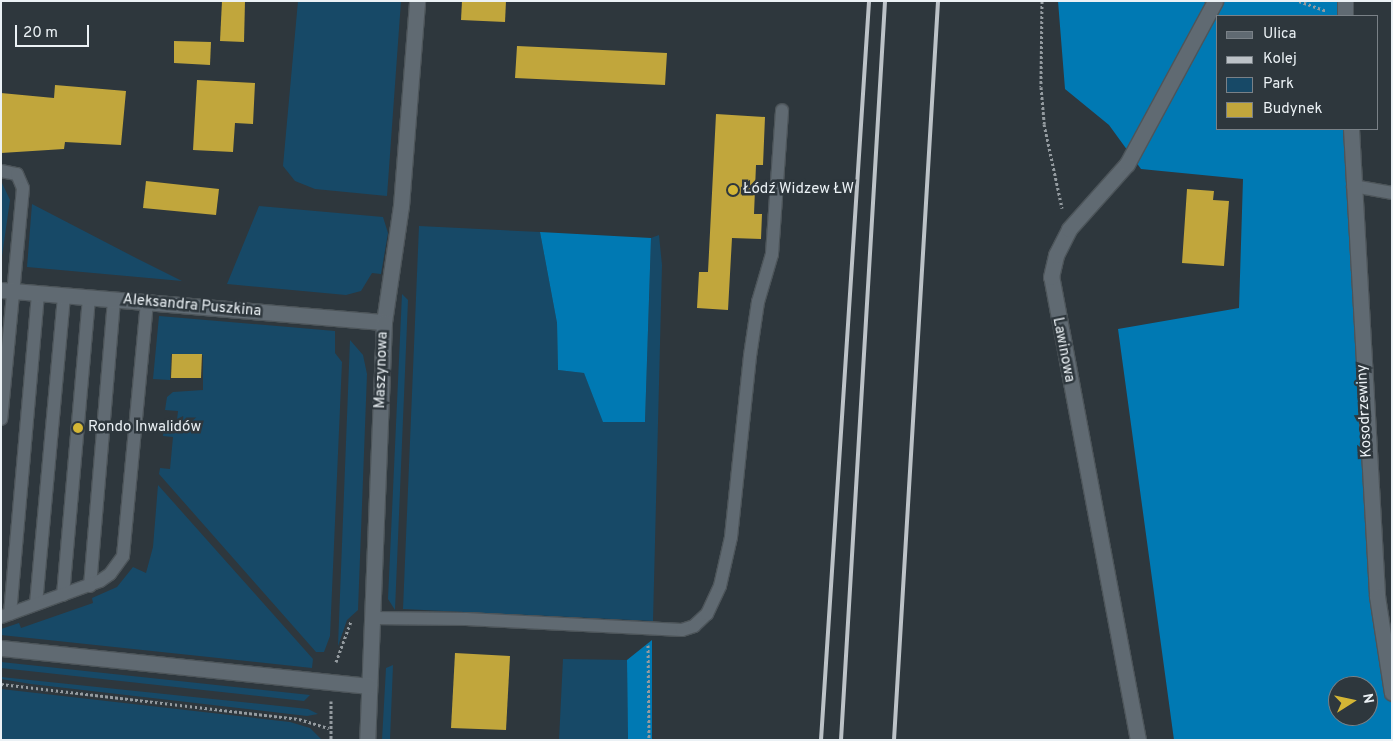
<!DOCTYPE html>
<html>
<head>
<meta charset="utf-8">
<style>
	body { margin:0 }
	#map { position:relative; width:1393px; height:741px; overflow:hidden; background:#2e373d; font-family:Overpass,sans-serif }
	div>[style] { position:absolute }
	[style*='--x'] { left:calc(var(--x)*1px); top:calc(var(--y)*1px); width:calc(var(--w)*1px); rotate:calc(var(--a)*1deg) }
	.green>* { inset:0; background:#174967 }
	.forest>* { inset:0; background:#0079b3 }
	.building>* { inset:0; background:#c1a63c }
	.path>* { height:3px; margin-top:-1.5px; transform-origin:0; background:repeating-linear-gradient(90deg,#949ba0 0 2.5px,transparent 0 5px) }
	.roads { filter:drop-shadow(1px 0 #4d555a) drop-shadow(-1px 0 #4d555a) drop-shadow(0 1px #4d555a) drop-shadow(0 -1px #4d555a) }
	.lane>* { height:12px; margin:-6px; padding:0 6px; transform-origin:6px; border-radius:6px; background:#606a72 }
	.street>* { height:15px; margin:-7.5px; padding:0 7.5px; transform-origin:7.5px; border-radius:7.5px; background:#606a72 }
	.secondary>* { height:15px; margin:-7.5px; padding:0 7.5px; transform-origin:7.5px; border-radius:7.5px; background:#606a72 }
	.rail>* { height:4px; margin:-2px; padding:0 2px; transform-origin:2px; border-radius:2px; background:#bcc2c7 }
	.dots>* { width:14px; height:14px; translate:-50% -50%; box-sizing:border-box; border:2px solid #2e373d; border-radius:50% }
	span { translate:-50% -50%; white-space:nowrap; text-align:center; line-height:1.15; -webkit-text-stroke:5px #2e373d; paint-order:stroke }
	.poi-label { font-size:15px; color:#ebf1f5 }
	.left { translate:0 -50%; text-align:left }
	.street-label { font-size:15px; color:#ebf1f5 }
	.frame { position:absolute; inset:0; border:2px solid #ebf1f5; pointer-events:none }
	.legend { position:absolute; left:1216px; top:15px; width:162px; height:115px; box-sizing:border-box; background:#2e373d; border:1px solid #7a8187; margin:0; padding:6px 9px; list-style:none; font-size:15px; color:#ebf1f5 }
	.legend li { display:flex; align-items:center; gap:10px; height:25px }
	.legend b { width:25px; border:1px solid #7a8187 }
	.north { position:absolute; left:1328px; top:676px; width:50px; height:50px; box-sizing:border-box; background:#2e373d; border:1px solid #7a8187; border-radius:50%; rotate:80deg; font-size:14px; font-weight:700; line-height:20px; text-align:center; color:#ebf1f5 }
	.north::after { content:''; display:block; margin:auto; width:18px; height:22px; background:#d4b635; clip-path:polygon(50% 0,100% 100%,50% 72%,0 100%) }
	.scale { position:absolute; left:15px; top:25px; width:74px; height:22px; box-sizing:border-box; border:2px solid #ebf1f5; border-top:0; padding-left:6px; font-size:15px; line-height:18px; white-space:nowrap; color:#ebf1f5; -webkit-text-stroke:4px #2e373d; paint-order:stroke }
</style>
</head>
<body>
<div id="map">
	<div class="green">
		<div style="clip-path:polygon(298px 1px,401px 1px,387px 196px,315px 189px,295px 181px,283px 166px)"></div>
		<div style="clip-path:polygon(2px 183px,10px 200px,1px 263px,1px 184px)"></div>
		<div style="clip-path:polygon(32px 204px,136px 258px,182px 281px,27px 267px)"></div>
		<div style="clip-path:polygon(259px 206px,383px 217px,388px 233px,381px 274px,372px 273px,361px 291px,346px 295px,227px 284px)"></div>
		<div style="clip-path:polygon(419px 226px,540px 232px,557px 323px,558px 370px,584px 373px,604px 422px,645px 422px,651px 238px,659px 235px,662px 265px,653px 621px,403px 609px)"></div>
		<div style="clip-path:polygon(402px 294px,408px 300px,395px 610px,388px 599px)"></div>
		<div style="clip-path:polygon(159px 316px,335px 331px,335px 353px,342px 362px,330px 636px,324px 652px,316px 652px,159px 474px,160px 468px,170px 469px,173px 437px,163px 436px,164px 428px,176px 429px,178px 411px,165px 410px,167px 397px,173px 392px,203px 390px,203px 355px,171px 354px,170px 380px,153px 379px)"></div>
		<div style="clip-path:polygon(350px 340px,363px 355px,367px 374px,358px 610px,347px 620px,338px 646px)"></div>
		<div style="clip-path:polygon(158px 485px,313px 659px,312px 668px,1px 635px,1px 629px,19px 623px,21px 628px,93px 603px,92px 598px,117px 587px,133px 567px,146px 573px,153px 547px)"></div>
		<div style="clip-path:polygon(563px 659px,627px 660px,628px 740px,559px 740px)"></div>
		<div style="clip-path:polygon(1px 662px,310px 695px,304px 701px,1px 668px)"></div>
		<div style="clip-path:polygon(393px 665px,390px 740px,382px 740px,386px 668px)"></div>
		<div style="clip-path:polygon(1px 677px,308px 709px,318px 714px,307px 716px,31px 684px,1px 679px)"></div>
		<div style="clip-path:polygon(1px 689px,290px 722px,310px 728px,322px 740px,1px 740px)"></div>
	</div>
	<div class="forest">
		<div style="clip-path:polygon(evenodd,1058px 1px,1202px 1px,1212px 6px,1215px 1px,1345px 1px,1345px 16px,1217px 16px,1217px 129px,1351px 129px,1360px 320px,1392px 693px,1392px 740px,1174px 740px,1118px 329px,1239px 308px,1243px 179px,1141px 169px,1109px 125px,1065px 89px,1058px 1px,1338px 686px,1368px 686px,1368px 716px,1338px 716px,1338px 686px)"></div>
		<div style="clip-path:polygon(540px 232px,651px 238px,645px 422px,603px 422px,584px 373px,558px 370px,557px 323px)"></div>
		<div style="clip-path:polygon(652px 640px,652px 740px,628px 740px,627px 660px)"></div>
	</div>
	<div class="building">
		<div style="clip-path:polygon(222px 1px,245px 1px,244px 42px,220px 41px)"></div>
		<div style="clip-path:polygon(462px 1px,506px 1px,505px 22px,461px 20px)"></div>
		<div style="clip-path:polygon(174px 41px,211px 42px,210px 65px,174px 63px)"></div>
		<div style="clip-path:polygon(517px 46px,667px 53px,665px 85px,515px 78px)"></div>
		<div style="clip-path:polygon(197px 80px,255px 83px,253px 124px,235px 123px,233px 152px,193px 150px)"></div>
		<div style="clip-path:polygon(55px 85px,126px 91px,121px 145px,65px 142px,64px 149px,1px 153px,1px 93px,54px 98px)"></div>
		<div style="clip-path:polygon(716px 114px,765px 117px,763px 165px,756px 165px,754px 214px,762px 214px,761px 239px,732px 238px,728px 310px,697px 308px,699px 272px,708px 272px)"></div>
		<div style="clip-path:polygon(146px 181px,219px 189px,216px 215px,143px 208px)"></div>
		<div style="clip-path:polygon(1187px 189px,1214px 191px,1213px 200px,1229px 201px,1224px 266px,1182px 263px)"></div>
		<div style="clip-path:polygon(172px 354px,202px 354px,201px 378px,171px 378px)"></div>
		<div style="clip-path:polygon(455px 653px,510px 656px,506px 730px,451px 728px)"></div>
	</div>
	<div class="path">
		<div style="--x:1042;--y:1;--w:86;--a:90.7"></div>
		<div style="--x:1041;--y:87;--w:37;--a:85"></div>
		<div style="--x:1044;--y:124;--w:86;--a:77.9"></div>
		<div style="--x:1299;--y:1;--w:29;--a:20"></div>
		<div style="--x:648;--y:645;--w:95;--a:89.4"></div>
		<div style="--x:336;--y:662;--w:44;--a:-69.9"></div>
		<div style="--x:1;--y:684;--w:300;--a:6.7"></div>
		<div style="--x:299;--y:719;--w:31;--a:17"></div>
		<div style="--x:331;--y:701;--w:39;--a:90"></div>
	</div>
	<div class="roads">
		<div class="lane">
			<div style="--x:1;--y:171;--w:16;--a:11"></div>
			<div style="--x:17;--y:174;--w:15;--a:67"></div>
			<div style="--x:23;--y:188;--w:232;--a:95.4"></div>
			<div style="--x:1353;--y:186;--w:40;--a:10"></div>
			<div style="--x:90;--y:586;--w:288;--a:-85.2"></div>
			<div style="--x:63;--y:595;--w:299;--a:-85"></div>
			<div style="--x:36;--y:604;--w:310;--a:-84.8"></div>
			<div style="--x:10;--y:614;--w:322;--a:-85"></div>
			<div style="--x:1;--y:617;--w:105;--a:-20"></div>
			<div style="--x:100;--y:581;--w:12;--a:-35"></div>
			<div style="--x:110;--y:574;--w:22;--a:-54"></div>
			<div style="--x:123;--y:556;--w:255;--a:-84.6"></div>
			<div style="--x:372;--y:618;--w:94;--a:0.6"></div>
			<div style="--x:466;--y:619;--w:216;--a:2.9"></div>
			<div style="--x:682;--y:630;--w:13;--a:-18"></div>
			<div style="--x:694;--y:626;--w:18;--a:-43"></div>
			<div style="--x:707;--y:614;--w:31;--a:-65"></div>
			<div style="--x:720;--y:586;--w:50;--a:-77.3"></div>
			<div style="--x:731;--y:537;--w:182;--a:-84"></div>
			<div style="--x:750;--y:356;--w:55;--a:-81.6"></div>
			<div style="--x:758;--y:302;--w:50;--a:-73.7"></div>
			<div style="--x:772;--y:254;--w:144;--a:-86"></div>
		</div>
		<div class="street">
			<div style="--x:1345;--y:1;--w:15;--a:90"></div>
			<div style="--x:1351;--y:129;--w:468;--a:86.8"></div>
			<div style="--x:1377;--y:596;--w:98;--a:81.2"></div>
			<div style="--x:384;--y:322;--w:117;--a:-81.7"></div>
			<div style="--x:401;--y:206;--w:206;--a:-85.5"></div>
			<div style="--x:1138;--y:740;--w:471;--a:-100.6"></div>
			<div style="--x:1051;--y:277;--w:23;--a:-77"></div>
			<div style="--x:1056;--y:255;--w:29;--a:-63"></div>
			<div style="--x:1069;--y:229;--w:87;--a:-48.3"></div>
			<div style="--x:1127;--y:164;--w:185;--a:-61.6"></div>
		</div>
		<div class="secondary">
			<div style="--x:1;--y:290;--w:384;--a:4.8"></div>
			<div style="--x:384;--y:322;--w:418;--a:92.3"></div>
			<div style="--x:1;--y:648;--w:370;--a:5.9"></div>
		</div>
	</div>
	<div class="rail">
		<div style="--x:821;--y:740;--w:741;--a:-86.28"></div>
		<div style="--x:841;--y:740;--w:740;--a:-86.59"></div>
		<div style="--x:894;--y:740;--w:740;--a:-86.59"></div>
	</div>
	<div class="dots">
		<div style="left:733px;top:190px;background:#d4b635"></div>
		<div style="left:78px;top:428px;background:#d4b635"></div>
	</div>
	<div class="poi-label">
		<span class="left" style="left:743px;top:190px">Łódź Widzew ŁW</span>
		<span class="left" style="left:88px;top:428px">Rondo Inwalidów</span>
	</div>
	<div class="street-label">
		<span style="left:192px;top:306px;rotate:5deg">Aleksandra Puszkina</span>
		<span style="left:1063px;top:350px;rotate:79deg">Lawinowa</span>
		<span style="left:382px;top:370px;rotate:-88deg">Maszynowa</span>
		<span style="left:1365px;top:411px;rotate:-93deg">Kosodrzewiny</span>
	</div>
	<div class="frame"></div>
	<ul class="legend">
	<li><b style="height:6px;background:#606a72"></b>Ulica</li>
	<li><b style="height:6px;background:#bcc2c7"></b>Kolej</li>
	<li><b style="height:14px;background:#174967"></b>Park</li>
	<li><b style="height:14px;background:#c1a63c"></b>Budynek</li>
	</ul>
	<div class="north">N</div>
	<div class="scale">20 m</div>
</div>
</body>
</html>
